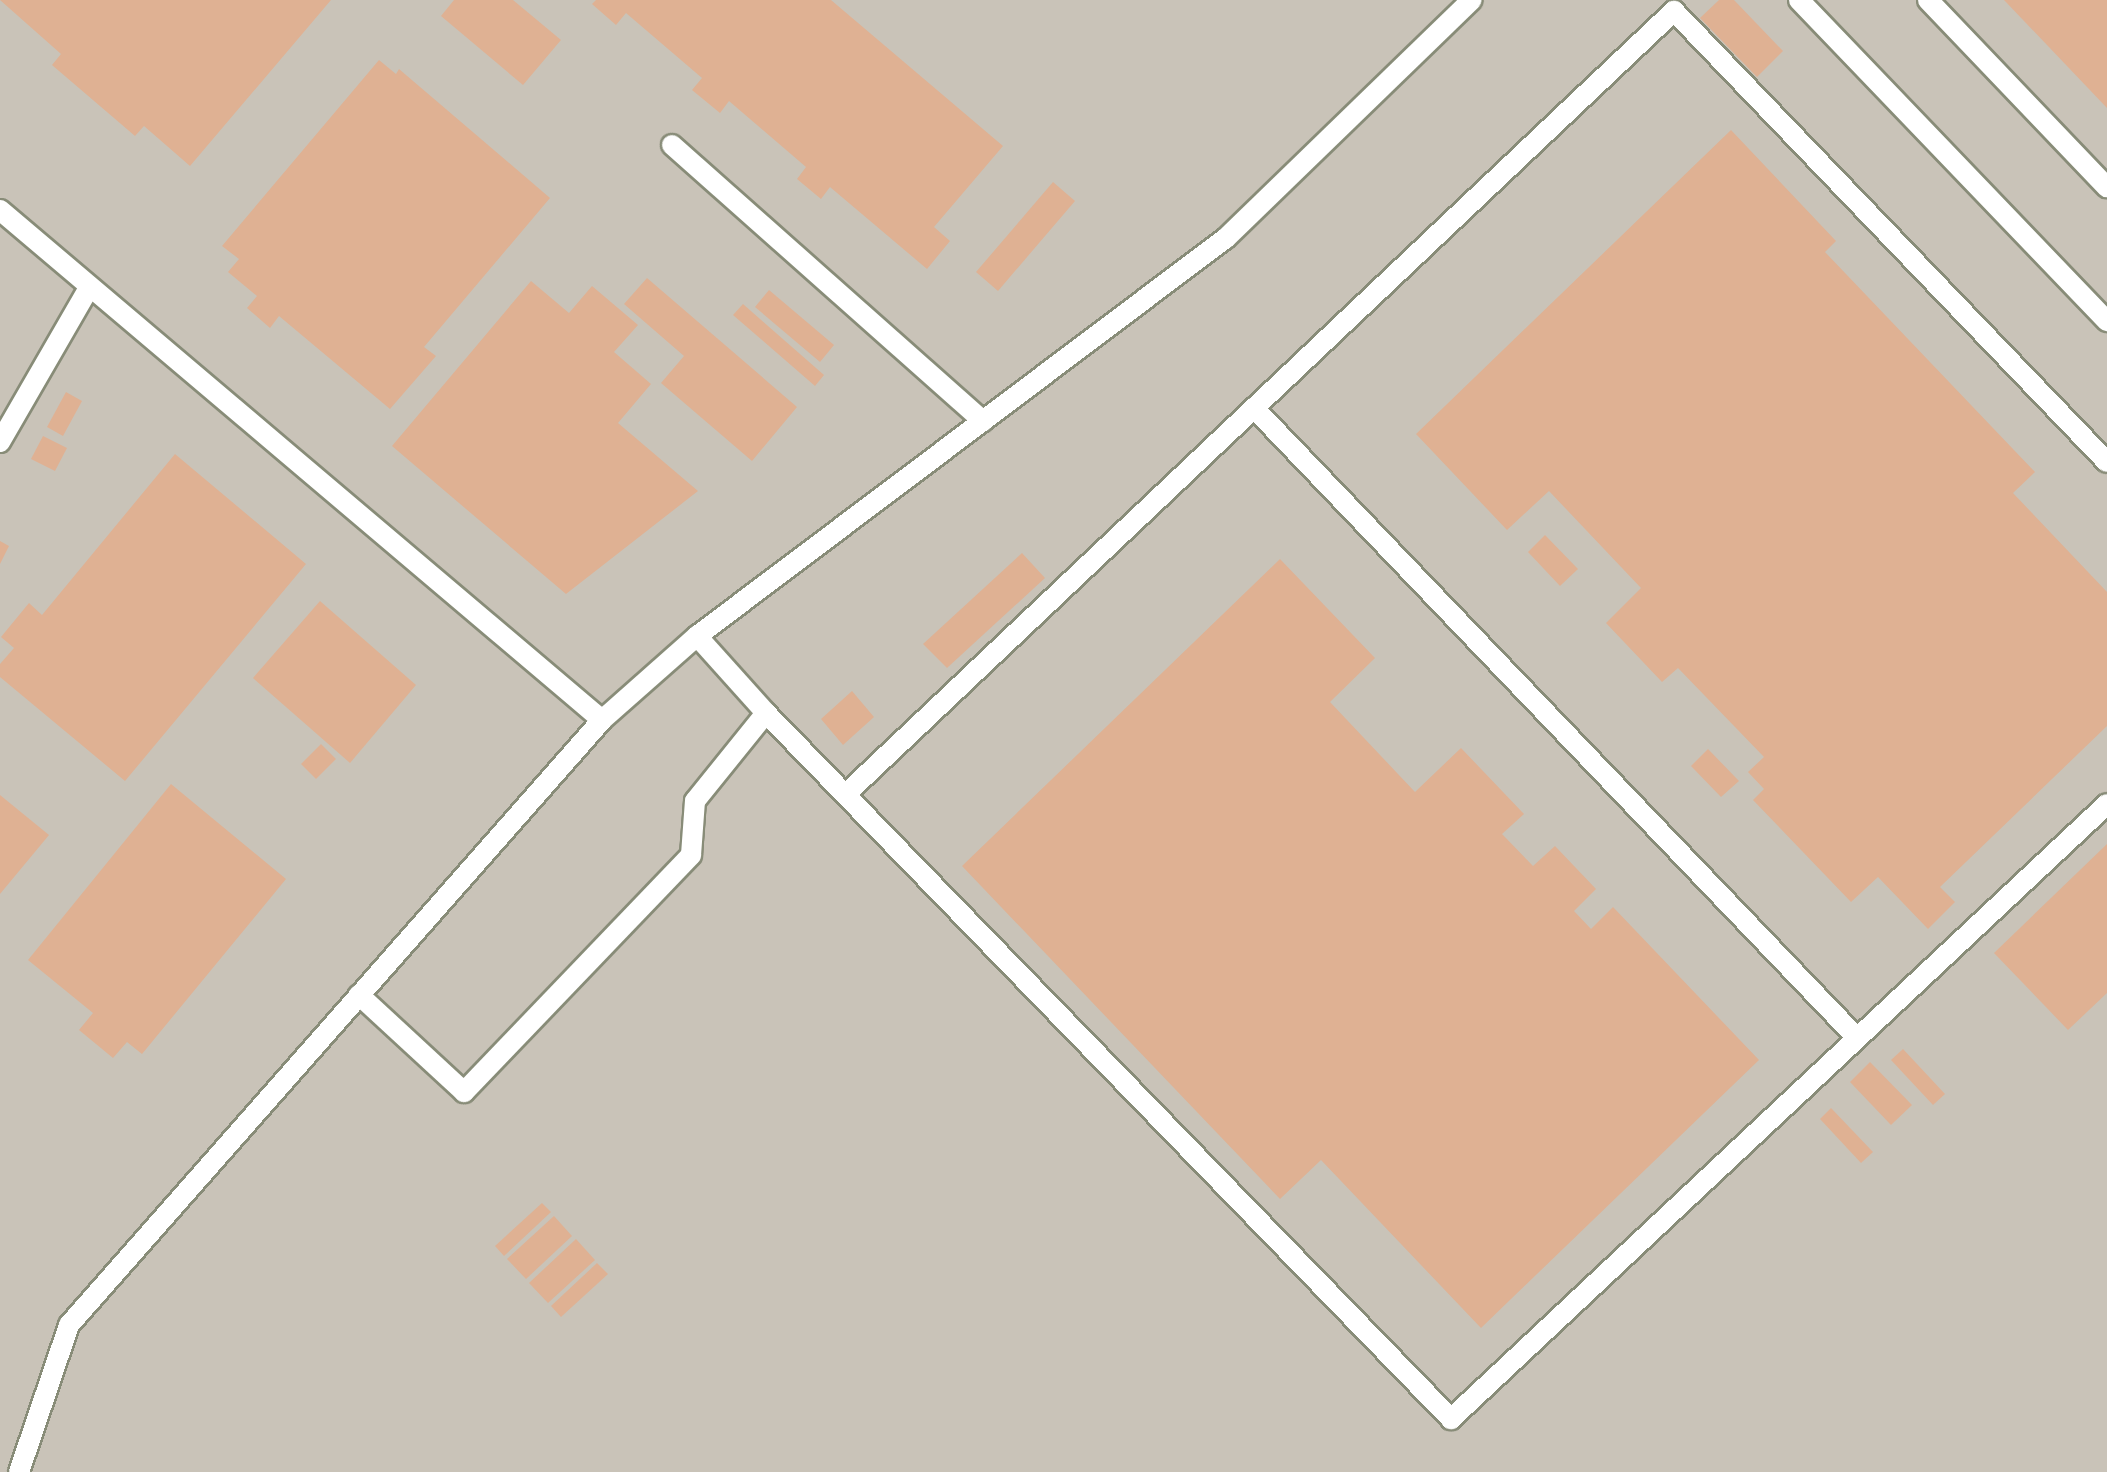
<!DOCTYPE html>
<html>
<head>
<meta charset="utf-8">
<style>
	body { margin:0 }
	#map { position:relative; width:2107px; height:1472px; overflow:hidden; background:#f1dbbb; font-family:"Patrick Hand",sans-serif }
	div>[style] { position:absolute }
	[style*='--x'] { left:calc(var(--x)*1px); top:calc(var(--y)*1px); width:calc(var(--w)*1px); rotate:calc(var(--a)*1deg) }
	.industrial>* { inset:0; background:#c9c3b8 }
	.building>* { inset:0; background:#dfb193 }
	.roads { filter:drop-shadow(2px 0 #888c78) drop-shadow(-2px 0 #888c78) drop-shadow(0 2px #888c78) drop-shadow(0 -2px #888c78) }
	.service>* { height:20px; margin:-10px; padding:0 10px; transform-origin:10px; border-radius:10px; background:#fff }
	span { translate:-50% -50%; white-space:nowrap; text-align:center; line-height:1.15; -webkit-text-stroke:10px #f7f3e8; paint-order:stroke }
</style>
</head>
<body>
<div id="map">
	<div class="industrial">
		<div style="clip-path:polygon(0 0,2107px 0,2107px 1472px,0 1472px)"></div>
	</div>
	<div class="building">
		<div style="clip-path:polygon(0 0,331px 0,190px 166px,144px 126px,135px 136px,52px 65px,61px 54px)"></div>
		<div style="clip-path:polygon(454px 0,513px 0,561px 40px,523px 85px,441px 16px)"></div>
		<div style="clip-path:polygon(596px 0,831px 0,1003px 146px,934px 227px,950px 241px,927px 269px,830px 187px,821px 199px,797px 179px,806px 167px,729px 101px,720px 113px,692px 90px,702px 78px,626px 13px,616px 25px,592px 4px)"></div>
		<div style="clip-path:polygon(1719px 0,1734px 0,1783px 51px,1757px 77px,1700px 18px)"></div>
		<div style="clip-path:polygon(2004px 0,2107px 0,2107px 108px)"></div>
		<div style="clip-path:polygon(379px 60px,396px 74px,399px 69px,550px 198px,424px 347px,436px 356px,390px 409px,279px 316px,270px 328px,247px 308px,257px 296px,228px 272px,239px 259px,222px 246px)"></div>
		<div style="clip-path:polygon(1731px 130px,1836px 241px,1825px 252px,2035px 472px,2013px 493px,2107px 592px,2107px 726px,1940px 887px,1955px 902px,1928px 929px,1878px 877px,1851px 902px,1753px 800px,1764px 789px,1748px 772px,1764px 757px,1678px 668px,1662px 682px,1606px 623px,1641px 588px,1549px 491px,1507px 530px,1416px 434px)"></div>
		<div style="clip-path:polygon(1053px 182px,1075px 201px,998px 291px,976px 272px)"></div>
		<div style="clip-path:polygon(647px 278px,797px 407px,752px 461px,661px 383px,684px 356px,624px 304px)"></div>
		<div style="clip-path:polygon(531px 281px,569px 313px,592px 286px,638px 325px,614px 352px,651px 384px,618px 423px,698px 491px,566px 594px,392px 446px)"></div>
		<div style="clip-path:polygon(769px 290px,834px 345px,820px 362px,755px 307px)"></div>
		<div style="clip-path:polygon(743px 304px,824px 375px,815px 386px,733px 315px)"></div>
		<div style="clip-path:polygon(66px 392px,82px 401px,63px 436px,47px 427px)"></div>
		<div style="clip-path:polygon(43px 436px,67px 448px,55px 471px,31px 459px)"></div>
		<div style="clip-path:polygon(175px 454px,306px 564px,125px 781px,0 677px,0 664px,14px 648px,1px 637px,29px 603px,42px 615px)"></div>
		<div style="clip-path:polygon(1545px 535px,1578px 569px,1560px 586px,1528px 552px)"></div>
		<div style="clip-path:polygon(0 541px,9px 546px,0 564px)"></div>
		<div style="clip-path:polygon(1022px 553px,1045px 578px,947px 668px,923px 644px)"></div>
		<div style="clip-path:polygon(1280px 559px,1375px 658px,1330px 702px,1415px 792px,1461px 748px,1524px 814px,1502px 834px,1533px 866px,1555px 846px,1596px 889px,1574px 911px,1591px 929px,1613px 907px,1759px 1060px,1481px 1328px,1321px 1160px,1280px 1199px,962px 866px)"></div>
		<div style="clip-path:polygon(320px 601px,416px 685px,350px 763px,253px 678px)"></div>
		<div style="clip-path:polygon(852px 691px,874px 717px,843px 745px,821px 719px)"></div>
		<div style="clip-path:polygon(321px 744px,336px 759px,316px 779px,301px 764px)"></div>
		<div style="clip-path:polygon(1708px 749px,1739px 781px,1721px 797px,1691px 766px)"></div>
		<div style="clip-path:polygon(171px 784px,286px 879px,142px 1054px,127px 1042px,113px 1058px,79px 1030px,93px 1013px,28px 960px)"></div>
		<div style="clip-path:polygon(0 795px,49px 835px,0 894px)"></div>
		<div style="clip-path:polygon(2107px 844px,2107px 993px,2068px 1030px,1994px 953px)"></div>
		<div style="clip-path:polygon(1903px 1049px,1945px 1094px,1933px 1105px,1891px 1060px)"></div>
		<div style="clip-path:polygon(1870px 1062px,1912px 1105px,1891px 1125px,1850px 1082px)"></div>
		<div style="clip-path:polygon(1831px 1108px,1873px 1152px,1861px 1163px,1820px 1119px)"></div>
		<div style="clip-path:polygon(542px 1203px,551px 1212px,504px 1256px,495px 1246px)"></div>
		<div style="clip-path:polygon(554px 1216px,572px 1236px,526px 1279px,507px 1259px)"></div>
		<div style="clip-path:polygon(576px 1239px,595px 1260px,548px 1303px,529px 1283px)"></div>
		<div style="clip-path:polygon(597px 1263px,608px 1274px,561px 1317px,551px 1306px)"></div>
	</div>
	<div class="roads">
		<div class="service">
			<div style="--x:1799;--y:0;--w:445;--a:46.2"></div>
			<div style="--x:1928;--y:0;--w:259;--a:46.3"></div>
			<div style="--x:672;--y:145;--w:416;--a:41.6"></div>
			<div style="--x:0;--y:210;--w:789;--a:40.27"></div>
			<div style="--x:1254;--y:408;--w:872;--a:46.25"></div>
			<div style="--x:0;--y:442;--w:178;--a:-60"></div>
			<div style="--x:697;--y:636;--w:103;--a:48.1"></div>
			<div style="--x:766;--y:713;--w:984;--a:45.86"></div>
			<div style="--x:1451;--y:1419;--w:899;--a:-43.15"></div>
			<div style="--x:848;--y:792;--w:1137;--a:-43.4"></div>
			<div style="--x:1674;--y:11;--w:625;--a:46.17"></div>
			<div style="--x:359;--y:995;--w:143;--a:42.7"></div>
			<div style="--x:464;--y:1092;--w:328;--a:-46.2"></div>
			<div style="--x:691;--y:855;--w:54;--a:-85.8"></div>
			<div style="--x:695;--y:801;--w:113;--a:-51.1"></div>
			<div style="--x:19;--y:1472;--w:155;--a:-71.2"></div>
			<div style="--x:69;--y:1325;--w:806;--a:-48.62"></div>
			<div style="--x:602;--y:720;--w:127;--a:-41.5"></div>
			<div style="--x:697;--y:636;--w:662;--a:-36.96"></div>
			<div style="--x:1226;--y:238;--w:342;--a:-44.1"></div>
		</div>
	</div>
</div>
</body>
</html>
